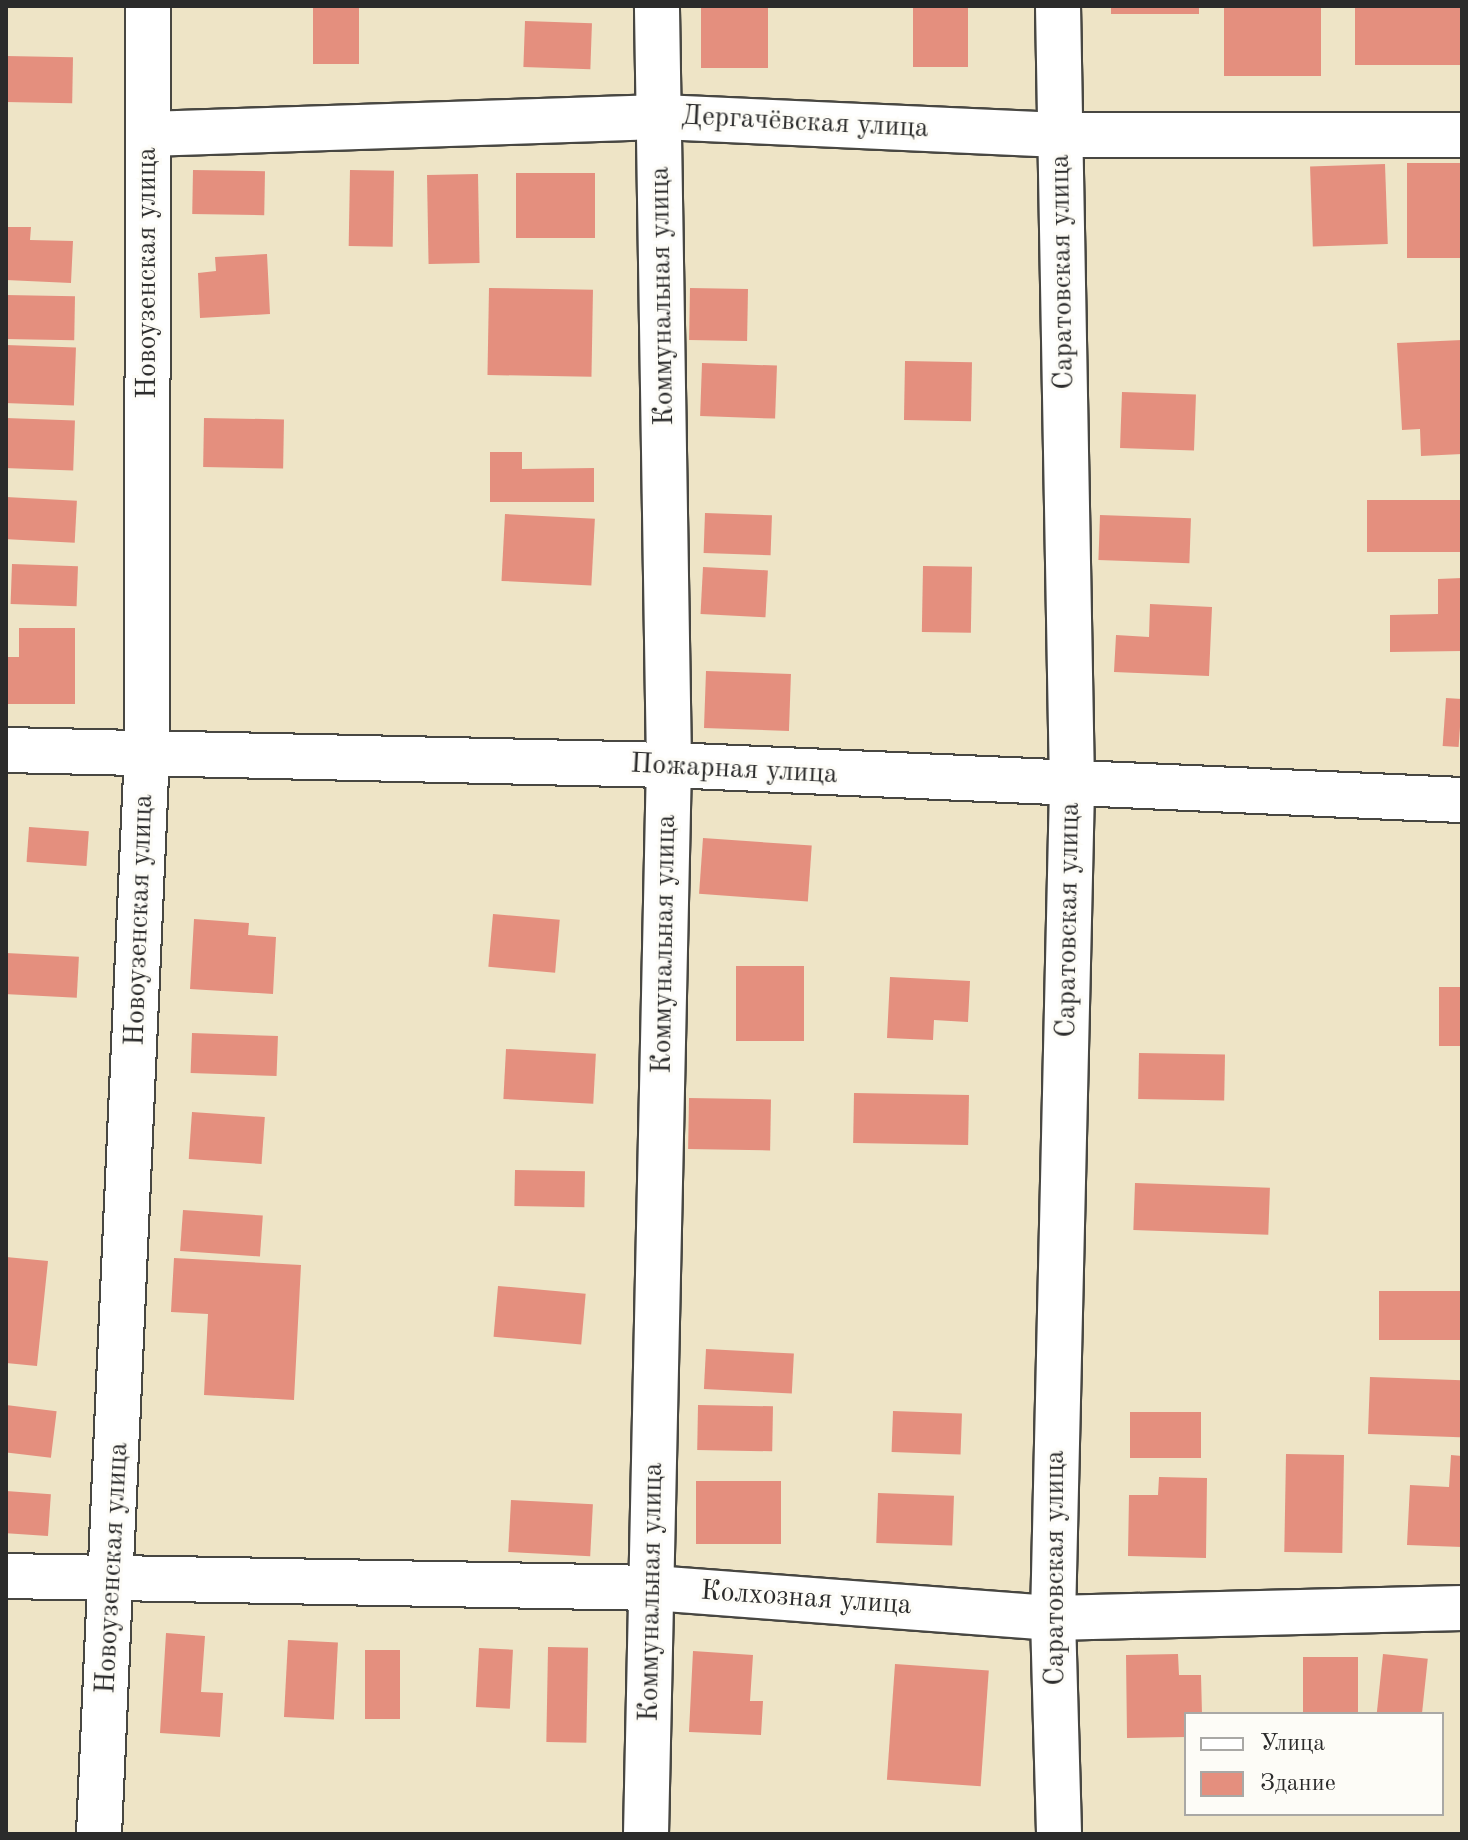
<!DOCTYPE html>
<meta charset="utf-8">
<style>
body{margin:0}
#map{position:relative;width:1468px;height:1840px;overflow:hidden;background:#eee4c6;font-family:"Old Standard TT",serif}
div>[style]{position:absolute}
.building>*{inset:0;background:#e48f7e;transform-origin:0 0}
.roads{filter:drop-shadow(2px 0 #484742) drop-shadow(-2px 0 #484742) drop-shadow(0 2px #484742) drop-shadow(0 -2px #484742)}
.street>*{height:44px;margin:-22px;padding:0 22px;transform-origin:22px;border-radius:22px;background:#fff}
.secondary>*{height:44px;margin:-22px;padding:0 22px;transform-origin:22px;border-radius:22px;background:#fff}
span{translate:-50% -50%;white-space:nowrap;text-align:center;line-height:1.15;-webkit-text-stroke:6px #fdfcf7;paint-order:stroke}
.street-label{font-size:28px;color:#2b2b2b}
.frame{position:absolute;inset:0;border:8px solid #2b2b2b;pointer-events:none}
.legend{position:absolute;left:1184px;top:1712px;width:260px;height:104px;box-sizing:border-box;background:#fdfcf7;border:2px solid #a9a8a5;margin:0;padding:10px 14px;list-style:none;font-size:24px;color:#2b2b2b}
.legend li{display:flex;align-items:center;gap:16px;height:40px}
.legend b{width:40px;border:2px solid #a9a8a5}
</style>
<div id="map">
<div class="building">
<div style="left:313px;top:6px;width:46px;height:58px"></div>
<div style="left:701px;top:6px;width:67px;height:62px"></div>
<div style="left:913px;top:6px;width:55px;height:61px"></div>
<div style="left:1111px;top:6px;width:88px;height:8px"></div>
<div style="left:1224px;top:6px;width:97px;height:70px"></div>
<div style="left:1355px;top:6px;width:107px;height:59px"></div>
<div style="left:525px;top:21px;width:67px;height:46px;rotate:2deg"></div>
<div style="left:6px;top:56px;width:67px;height:46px;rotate:1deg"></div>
<div style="left:1462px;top:163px;width:95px;height:55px;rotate:90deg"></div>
<div style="left:1385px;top:164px;width:80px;height:75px;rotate:88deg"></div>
<div style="left:193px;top:170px;width:72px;height:44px;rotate:1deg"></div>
<div style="left:350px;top:170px;width:44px;height:76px;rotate:1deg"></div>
<div style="left:595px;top:173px;width:65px;height:79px;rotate:90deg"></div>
<div style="left:478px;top:174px;width:89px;height:51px;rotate:89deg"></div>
<div style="clip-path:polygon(6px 227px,31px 227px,30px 240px,73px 241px,71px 283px,6px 280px)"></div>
<div style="clip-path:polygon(267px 254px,270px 314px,200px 318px,198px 273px,216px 271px,215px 257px)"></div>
<div style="left:489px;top:288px;width:104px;height:87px;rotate:1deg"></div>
<div style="left:690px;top:288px;width:58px;height:52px;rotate:1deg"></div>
<div style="left:6px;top:295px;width:69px;height:44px;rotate:1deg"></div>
<div style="clip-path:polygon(1462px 340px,1462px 454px,1421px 456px,1420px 429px,1402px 430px,1397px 343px)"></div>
<div style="left:6px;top:345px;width:70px;height:58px;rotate:2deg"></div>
<div style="left:905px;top:361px;width:67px;height:59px;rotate:1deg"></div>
<div style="left:702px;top:363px;width:75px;height:53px;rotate:2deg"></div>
<div style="left:1122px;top:392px;width:74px;height:56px;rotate:2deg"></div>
<div style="left:6px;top:418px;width:69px;height:50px;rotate:2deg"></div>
<div style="left:204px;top:418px;width:80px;height:49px;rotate:1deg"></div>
<div style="clip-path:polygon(490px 452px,522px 452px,522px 469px,594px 468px,594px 502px,490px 502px)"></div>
<div style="left:6px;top:497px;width:71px;height:42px;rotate:3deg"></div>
<div style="left:1462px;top:500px;width:52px;height:95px;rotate:90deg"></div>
<div style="left:705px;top:513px;width:67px;height:40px;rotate:2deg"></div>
<div style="left:505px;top:514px;width:90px;height:67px;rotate:3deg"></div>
<div style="left:1100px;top:515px;width:91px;height:45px;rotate:2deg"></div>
<div style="left:12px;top:564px;width:66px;height:40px;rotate:2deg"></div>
<div style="left:923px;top:566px;width:49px;height:66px;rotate:1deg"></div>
<div style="left:703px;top:567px;width:65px;height:47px;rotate:3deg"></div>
<div style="clip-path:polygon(1462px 578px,1462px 651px,1390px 652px,1390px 615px,1438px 614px,1438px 579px)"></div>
<div style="clip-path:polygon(1150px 604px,1212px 607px,1209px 676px,1114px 672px,1116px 635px,1149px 637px)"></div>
<div style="clip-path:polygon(19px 628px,75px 628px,75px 704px,6px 704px,6px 657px,19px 657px)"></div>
<div style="left:706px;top:671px;width:85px;height:57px;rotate:2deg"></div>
<div style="left:1446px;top:698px;width:16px;height:48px;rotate:4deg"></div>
<div style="left:29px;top:827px;width:60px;height:35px;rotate:4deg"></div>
<div style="left:703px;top:838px;width:109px;height:56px;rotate:4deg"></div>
<div style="left:493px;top:914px;width:67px;height:53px;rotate:5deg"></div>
<div style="clip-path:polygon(194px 919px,249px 923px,248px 935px,276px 937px,273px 994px,190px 989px)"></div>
<div style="left:6px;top:953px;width:73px;height:41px;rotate:3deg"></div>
<div style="left:804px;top:966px;width:75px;height:68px;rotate:90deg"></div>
<div style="clip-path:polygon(890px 977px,970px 981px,968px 1022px,934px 1020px,933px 1040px,887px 1038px)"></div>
<div style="left:1439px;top:987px;width:23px;height:59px"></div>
<div style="left:192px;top:1033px;width:86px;height:40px;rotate:2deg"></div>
<div style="left:506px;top:1049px;width:90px;height:50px;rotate:3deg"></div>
<div style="left:1139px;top:1053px;width:86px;height:46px;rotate:1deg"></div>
<div style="left:854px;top:1093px;width:115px;height:50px;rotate:1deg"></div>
<div style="left:689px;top:1098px;width:82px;height:51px;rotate:1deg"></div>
<div style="left:192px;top:1112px;width:73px;height:47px;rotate:4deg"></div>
<div style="left:515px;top:1170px;width:70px;height:36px;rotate:1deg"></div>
<div style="left:1135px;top:1183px;width:135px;height:47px;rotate:2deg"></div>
<div style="left:183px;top:1210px;width:80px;height:41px;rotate:4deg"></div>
<div style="clip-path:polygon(6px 1257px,48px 1261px,37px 1366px,6px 1363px)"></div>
<div style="clip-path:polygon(174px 1258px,301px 1265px,294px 1400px,204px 1395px,208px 1314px,171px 1312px)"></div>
<div style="left:498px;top:1286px;width:88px;height:51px;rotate:5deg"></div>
<div style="left:1462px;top:1291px;width:49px;height:83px;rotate:90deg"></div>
<div style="left:706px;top:1349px;width:88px;height:40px;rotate:3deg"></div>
<div style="left:1370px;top:1377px;width:92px;height:57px;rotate:2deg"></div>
<div style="left:6px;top:1405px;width:51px;height:47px;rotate:7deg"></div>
<div style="left:698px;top:1405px;width:75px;height:45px;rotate:1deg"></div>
<div style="left:893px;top:1411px;width:69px;height:41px;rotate:2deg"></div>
<div style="left:1130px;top:1412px;width:71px;height:46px"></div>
<div style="left:1286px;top:1454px;width:58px;height:98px;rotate:1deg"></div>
<div style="clip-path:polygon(1451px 1455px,1462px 1456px,1462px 1547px,1407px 1545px,1410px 1485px,1449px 1487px)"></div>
<div style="clip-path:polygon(1159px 1477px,1207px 1478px,1206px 1558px,1128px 1556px,1129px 1495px,1158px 1495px)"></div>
<div style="left:696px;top:1481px;width:85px;height:63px"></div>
<div style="left:6px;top:1491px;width:45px;height:42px;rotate:4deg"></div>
<div style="left:878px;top:1493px;width:76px;height:50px;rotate:2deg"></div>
<div style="left:511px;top:1500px;width:82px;height:52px;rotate:3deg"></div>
<div style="clip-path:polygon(166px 1633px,205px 1636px,201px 1692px,223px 1693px,220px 1737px,160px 1733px)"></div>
<div style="left:288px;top:1640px;width:50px;height:77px;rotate:3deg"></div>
<div style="left:548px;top:1647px;width:40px;height:95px;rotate:1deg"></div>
<div style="left:479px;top:1648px;width:34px;height:59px;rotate:3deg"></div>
<div style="left:365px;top:1650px;width:35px;height:69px"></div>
<div style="clip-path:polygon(693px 1651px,753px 1655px,750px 1701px,763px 1701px,761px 1735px,689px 1732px)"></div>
<div style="clip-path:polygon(1178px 1654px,1179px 1675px,1201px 1675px,1202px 1714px,1186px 1714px,1186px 1737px,1127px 1738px,1126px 1655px)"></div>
<div style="left:1383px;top:1654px;width:45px;height:60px;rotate:6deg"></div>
<div style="left:1303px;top:1657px;width:55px;height:57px"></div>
<div style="left:895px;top:1664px;width:94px;height:116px;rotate:4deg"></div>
</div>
<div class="roads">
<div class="street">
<div style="left:1058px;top:6px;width:782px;rotate:88.97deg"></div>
<div style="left:1072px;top:788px;width:830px;rotate:91.31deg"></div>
<div style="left:1053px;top:1618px;width:216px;rotate:88.4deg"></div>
<div style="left:148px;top:134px;width:513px;rotate:-1.9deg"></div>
<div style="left:661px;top:117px;width:399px;rotate:2.6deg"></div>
<div style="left:1060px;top:135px;width:402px"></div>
<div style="left:6px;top:1576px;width:647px;rotate:1.06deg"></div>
<div style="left:653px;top:1588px;width:401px;rotate:4.3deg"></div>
<div style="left:1053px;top:1618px;width:409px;rotate:-1.4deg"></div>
<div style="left:99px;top:1834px;width:1082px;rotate:-87.46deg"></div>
<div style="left:147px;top:753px;width:747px;rotate:-89.92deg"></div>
<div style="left:646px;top:1834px;width:1069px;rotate:-88.77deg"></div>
<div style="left:669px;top:765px;width:759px;rotate:-90.91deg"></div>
</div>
<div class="secondary">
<div style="left:6px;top:750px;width:663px;rotate:1.3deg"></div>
<div style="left:669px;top:765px;width:794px;rotate:2.53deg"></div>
</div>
</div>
<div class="street-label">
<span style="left:805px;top:123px;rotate:3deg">Дергачёвская улица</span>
<span style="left:1063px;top:272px;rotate:-91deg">Саратовская улица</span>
<span style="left:148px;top:273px;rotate:-90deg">Новоузенская улица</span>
<span style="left:663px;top:296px;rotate:-91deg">Коммунальная улица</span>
<span style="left:734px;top:770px;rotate:3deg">Пожарная улица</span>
<span style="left:140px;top:920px;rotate:-88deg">Новоузенская улица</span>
<span style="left:1069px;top:920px;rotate:-89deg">Саратовская улица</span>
<span style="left:665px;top:944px;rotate:-89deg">Коммунальная улица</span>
<span style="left:113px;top:1568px;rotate:-87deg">Новоузенская улица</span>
<span style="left:1056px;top:1568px;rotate:-90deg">Саратовская улица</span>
<span style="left:652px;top:1592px;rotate:-89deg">Коммунальная улица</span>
<span style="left:806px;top:1599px;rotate:4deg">Колхозная улица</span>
</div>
<div class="frame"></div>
<ul class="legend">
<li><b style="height:10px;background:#fff"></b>Улица</li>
<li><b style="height:22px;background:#e48f7e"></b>Здание</li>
</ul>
</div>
